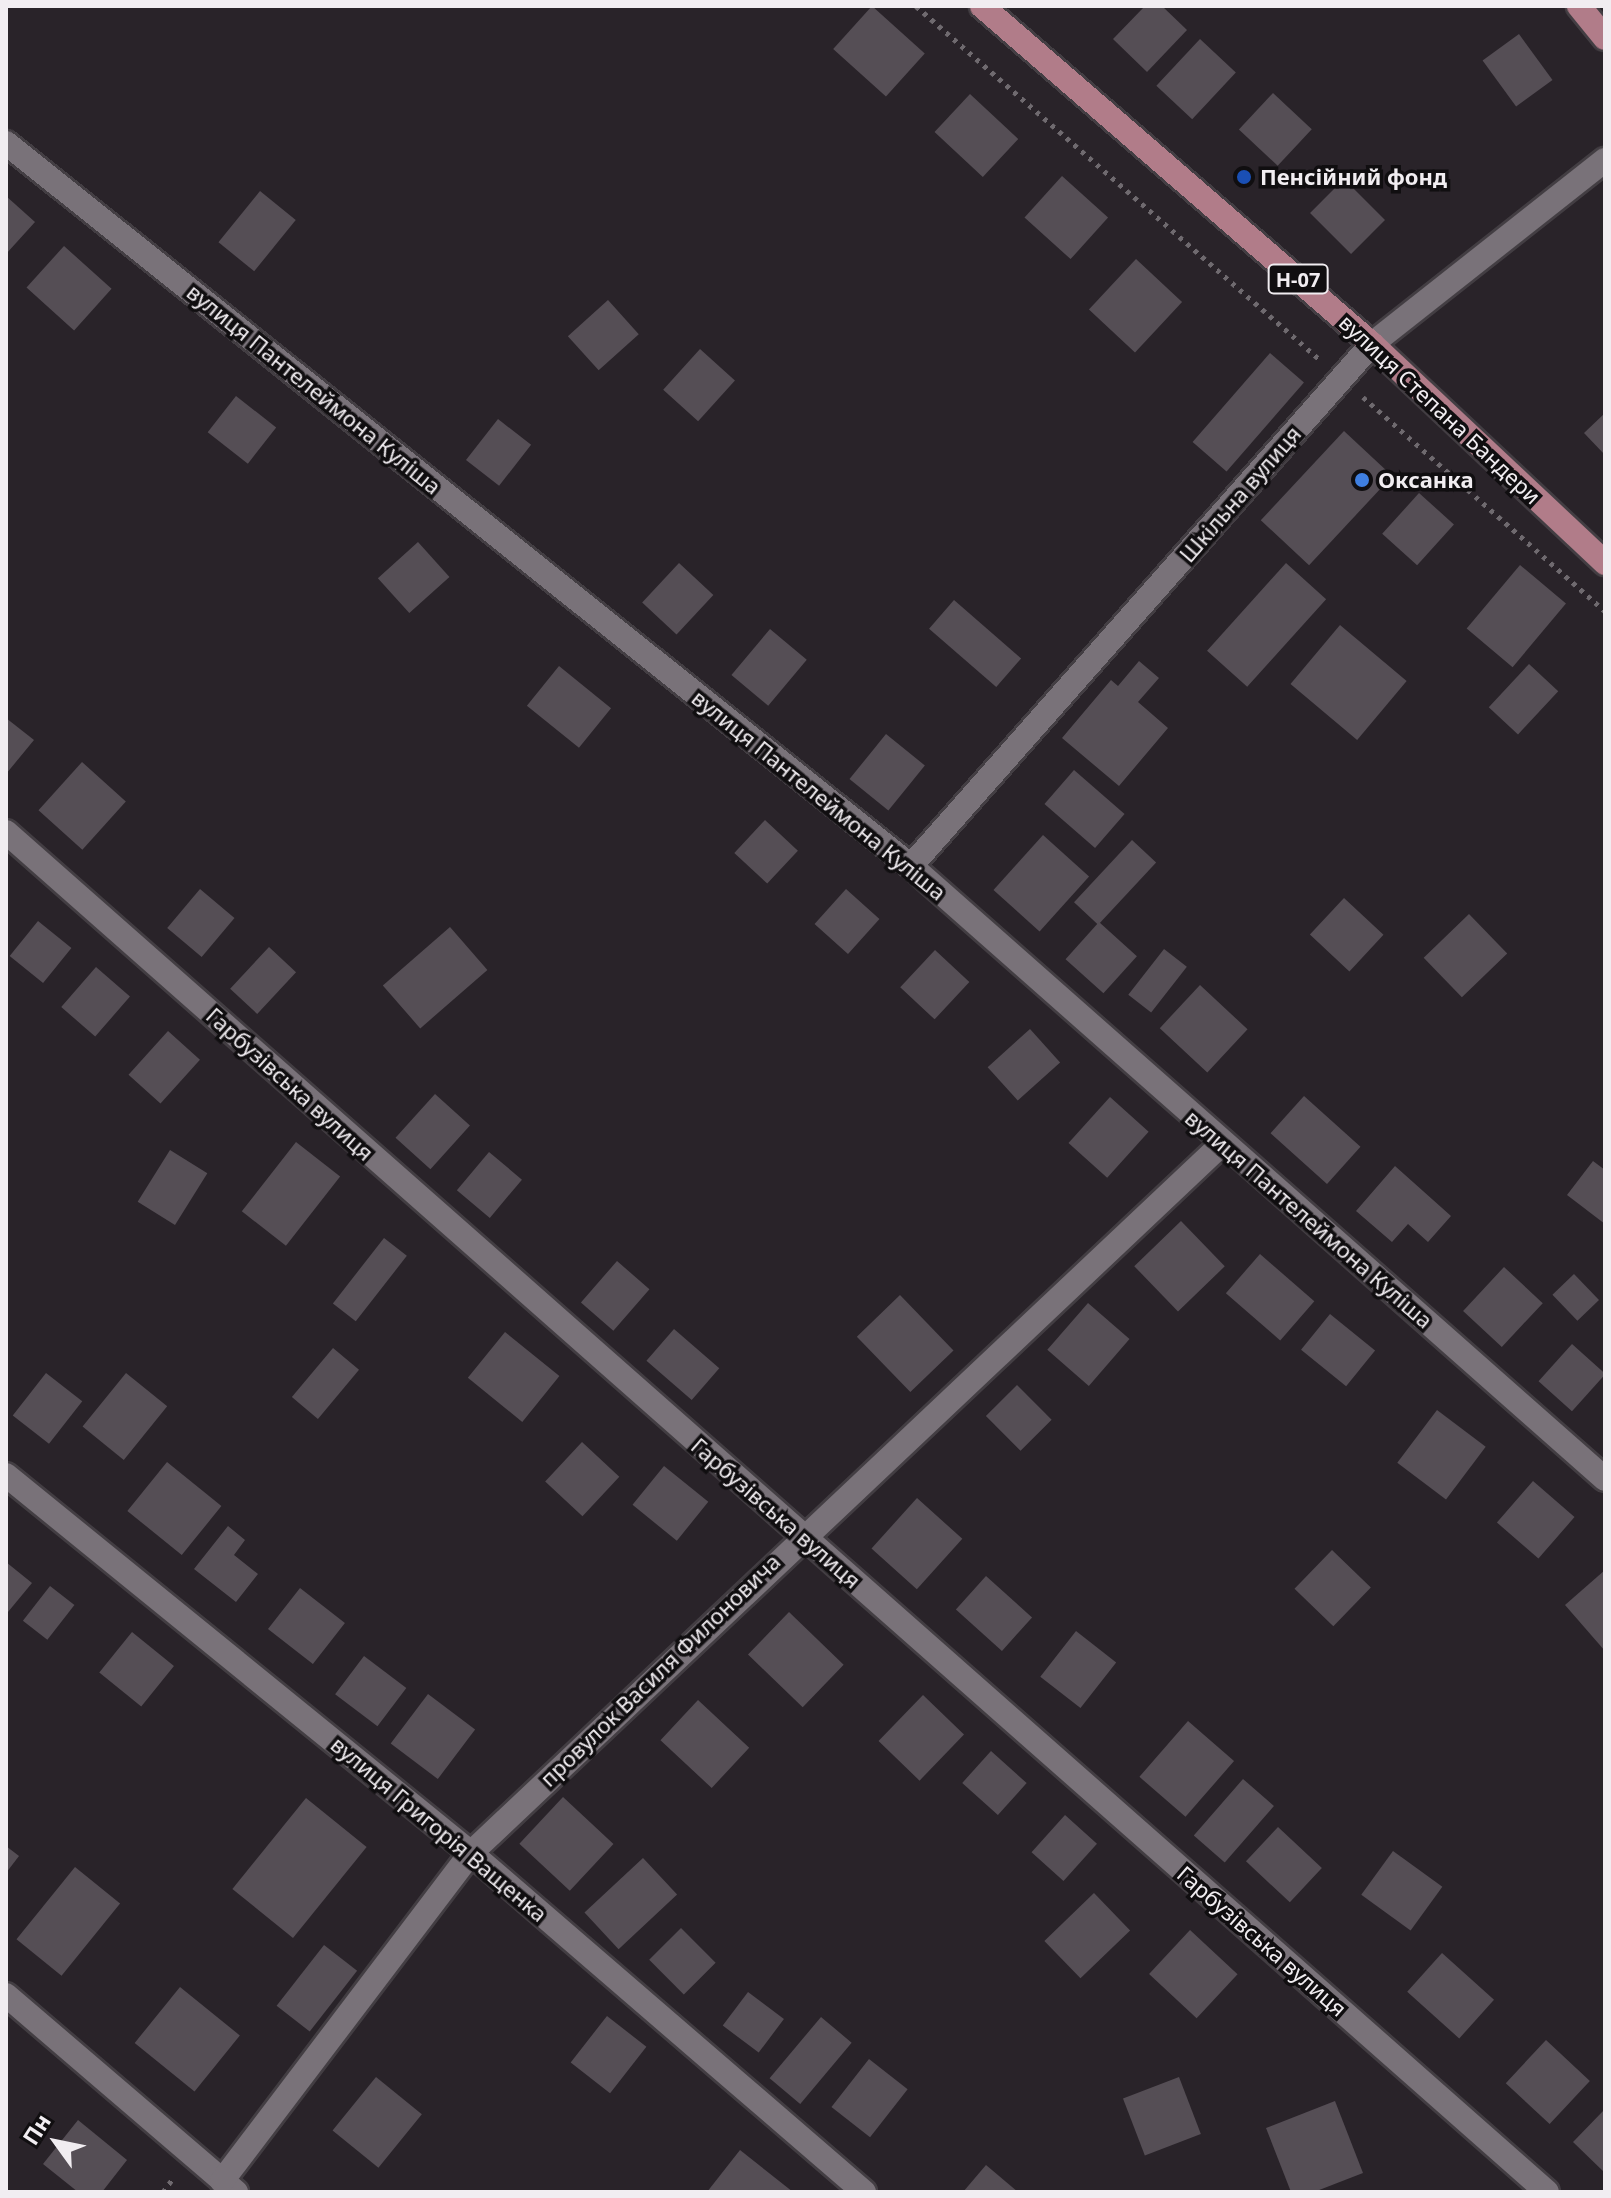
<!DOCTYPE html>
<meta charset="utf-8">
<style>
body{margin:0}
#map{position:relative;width:1611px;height:2198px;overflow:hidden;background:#292329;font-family:"Noto Sans",sans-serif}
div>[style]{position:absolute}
.building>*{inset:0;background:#554e55;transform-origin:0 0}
.path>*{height:5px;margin-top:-2.5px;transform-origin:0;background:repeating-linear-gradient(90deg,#6f6a6f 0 4px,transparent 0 10px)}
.roads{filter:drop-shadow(2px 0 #433e43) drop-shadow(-2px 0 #433e43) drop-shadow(0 2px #433e43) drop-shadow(0 -2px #433e43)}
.minor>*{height:24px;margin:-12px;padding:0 12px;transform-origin:12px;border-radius:12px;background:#797279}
.major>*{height:24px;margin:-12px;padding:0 12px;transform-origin:12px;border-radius:12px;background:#b17c89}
.dots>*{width:22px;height:22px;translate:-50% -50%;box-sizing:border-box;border:4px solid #100e10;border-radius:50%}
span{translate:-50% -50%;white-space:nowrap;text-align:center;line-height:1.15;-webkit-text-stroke:7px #100e10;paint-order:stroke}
.shield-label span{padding:2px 6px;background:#100e10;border:2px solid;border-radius:6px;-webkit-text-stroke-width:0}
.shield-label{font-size:20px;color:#f1edf1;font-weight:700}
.poi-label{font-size:22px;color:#f1edf1;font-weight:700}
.left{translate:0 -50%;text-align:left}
.street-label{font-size:22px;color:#f1edf1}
.frame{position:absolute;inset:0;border:8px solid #f1edf1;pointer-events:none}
.north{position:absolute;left:16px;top:2102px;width:80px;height:80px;-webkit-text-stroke:6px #100e10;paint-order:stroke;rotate:303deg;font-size:22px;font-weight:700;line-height:32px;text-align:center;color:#f1edf1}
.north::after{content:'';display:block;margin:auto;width:28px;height:36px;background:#f1edf1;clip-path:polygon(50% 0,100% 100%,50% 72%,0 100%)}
</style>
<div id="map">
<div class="building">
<div style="left:872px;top:6px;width:71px;height:58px;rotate:42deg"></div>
<div style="clip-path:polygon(1145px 6px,1162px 6px,1187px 30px,1147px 72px,1113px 39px)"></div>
<div style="left:1519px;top:34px;width:57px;height:45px;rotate:54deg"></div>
<div style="left:1200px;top:39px;width:49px;height:64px;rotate:43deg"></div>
<div style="left:1273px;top:93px;width:53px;height:50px;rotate:43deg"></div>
<div style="left:970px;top:94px;width:66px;height:52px;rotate:43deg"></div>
<div style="left:1062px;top:176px;width:62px;height:56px;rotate:42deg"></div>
<div style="left:1344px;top:179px;width:58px;height:48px;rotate:45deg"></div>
<div style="left:260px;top:191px;width:46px;height:66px;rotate:39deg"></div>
<div style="clip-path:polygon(6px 196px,35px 222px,6px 254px)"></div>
<div style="left:64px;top:246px;width:64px;height:56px;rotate:42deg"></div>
<div style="left:1136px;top:259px;width:63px;height:69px;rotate:43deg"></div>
<div style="left:608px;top:300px;width:46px;height:54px;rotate:48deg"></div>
<div style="left:700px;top:349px;width:47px;height:55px;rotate:42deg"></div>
<div style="left:1270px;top:353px;width:45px;height:118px;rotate:41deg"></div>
<div style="left:236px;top:396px;width:51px;height:46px;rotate:38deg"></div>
<div style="clip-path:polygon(1605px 413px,1605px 455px,1584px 433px)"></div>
<div style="left:498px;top:419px;width:42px;height:52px;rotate:38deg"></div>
<div style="left:1344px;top:431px;width:66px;height:122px;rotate:43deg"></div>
<div style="left:1419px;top:493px;width:47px;height:55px;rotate:42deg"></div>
<div style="left:418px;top:542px;width:47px;height:54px;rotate:48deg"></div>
<div style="left:679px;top:563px;width:47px;height:54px;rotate:43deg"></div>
<div style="left:1286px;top:563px;width:54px;height:118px;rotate:42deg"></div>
<div style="left:1520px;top:565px;width:60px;height:83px;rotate:40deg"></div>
<div style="left:954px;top:600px;width:89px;height:38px;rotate:41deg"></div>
<div style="left:1340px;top:625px;width:87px;height:77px;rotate:40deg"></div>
<div style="left:770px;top:629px;width:48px;height:60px;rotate:40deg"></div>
<div style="clip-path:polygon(1139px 661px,1159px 678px,1138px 702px,1168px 728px,1119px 786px,1062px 738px,1111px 680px,1118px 686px)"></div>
<div style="left:1529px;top:664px;width:40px;height:59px;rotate:43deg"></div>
<div style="left:559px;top:666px;width:67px;height:51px;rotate:39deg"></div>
<div style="clip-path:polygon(6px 718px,34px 740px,6px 774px)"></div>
<div style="left:886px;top:734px;width:50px;height:58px;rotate:39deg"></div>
<div style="left:82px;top:762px;width:59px;height:65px;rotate:42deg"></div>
<div style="left:1074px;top:770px;width:67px;height:45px;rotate:41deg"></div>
<div style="left:765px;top:820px;width:45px;height:45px;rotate:43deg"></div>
<div style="left:1043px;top:835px;width:62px;height:74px;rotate:42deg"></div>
<div style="left:1132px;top:840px;width:33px;height:85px;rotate:43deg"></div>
<div style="left:200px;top:889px;width:45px;height:51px;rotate:40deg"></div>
<div style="left:846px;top:889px;width:45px;height:47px;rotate:42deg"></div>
<div style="left:1344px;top:898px;width:54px;height:50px;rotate:43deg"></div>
<div style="left:1469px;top:914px;width:55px;height:63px;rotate:46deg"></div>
<div style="left:38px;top:921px;width:43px;height:45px;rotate:39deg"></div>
<div style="left:1099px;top:922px;width:51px;height:50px;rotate:42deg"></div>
<div style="left:450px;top:927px;width:57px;height:89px;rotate:49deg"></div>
<div style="left:269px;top:947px;width:37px;height:57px;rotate:43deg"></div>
<div style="left:1164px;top:949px;width:29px;height:58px;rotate:38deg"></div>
<div style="left:935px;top:950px;width:47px;height:51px;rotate:43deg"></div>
<div style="left:96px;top:967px;width:45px;height:53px;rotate:41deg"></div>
<div style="left:1200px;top:985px;width:65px;height:59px;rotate:43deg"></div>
<div style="left:1030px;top:1029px;width:45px;height:57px;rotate:48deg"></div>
<div style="left:168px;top:1031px;width:43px;height:59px;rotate:42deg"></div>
<div style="left:435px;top:1094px;width:47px;height:59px;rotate:42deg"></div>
<div style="left:1304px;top:1096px;width:76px;height:50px;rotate:42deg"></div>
<div style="left:1110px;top:1097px;width:52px;height:62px;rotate:42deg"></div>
<div style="left:296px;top:1142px;width:56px;height:88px;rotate:38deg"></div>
<div style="left:170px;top:1150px;width:44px;height:61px;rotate:32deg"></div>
<div style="left:489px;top:1152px;width:43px;height:50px;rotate:40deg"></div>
<div style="clip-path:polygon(1593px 1161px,1605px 1170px,1605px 1224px,1567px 1195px)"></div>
<div style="clip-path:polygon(1395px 1166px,1451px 1216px,1428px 1242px,1408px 1224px,1392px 1242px,1356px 1211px)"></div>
<div style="left:1181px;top:1221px;width:63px;height:65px;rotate:46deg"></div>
<div style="left:384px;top:1238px;width:29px;height:83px;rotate:38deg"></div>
<div style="left:1260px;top:1254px;width:72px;height:52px;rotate:41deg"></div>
<div style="left:617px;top:1261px;width:43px;height:55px;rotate:41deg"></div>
<div style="left:1504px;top:1267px;width:53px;height:60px;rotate:43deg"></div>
<div style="left:1574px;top:1274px;width:36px;height:30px;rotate:46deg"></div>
<div style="left:900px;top:1295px;width:77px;height:60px;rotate:46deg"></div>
<div style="left:1088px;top:1303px;width:55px;height:62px;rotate:41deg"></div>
<div style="left:1330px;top:1314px;width:58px;height:46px;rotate:39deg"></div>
<div style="left:674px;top:1329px;width:60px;height:42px;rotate:41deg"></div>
<div style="left:505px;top:1332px;width:70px;height:59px;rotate:39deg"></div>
<div style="left:1572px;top:1344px;width:45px;height:50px;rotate:42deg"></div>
<div style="left:333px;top:1348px;width:34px;height:64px;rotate:40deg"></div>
<div style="left:46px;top:1373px;width:46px;height:54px;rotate:38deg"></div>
<div style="left:126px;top:1373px;width:53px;height:69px;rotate:39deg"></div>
<div style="left:1017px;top:1385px;width:49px;height:44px;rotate:45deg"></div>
<div style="left:1437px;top:1410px;width:61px;height:66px;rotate:37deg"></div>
<div style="left:582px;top:1442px;width:51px;height:54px;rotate:43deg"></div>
<div style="left:167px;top:1462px;width:70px;height:63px;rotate:39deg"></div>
<div style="left:664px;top:1466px;width:57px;height:50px;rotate:39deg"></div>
<div style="left:1533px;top:1481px;width:55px;height:55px;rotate:41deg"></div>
<div style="left:917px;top:1498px;width:61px;height:68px;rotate:42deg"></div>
<div style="clip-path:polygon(228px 1526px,245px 1540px,234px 1555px,258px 1574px,236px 1602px,194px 1569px)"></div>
<div style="left:1332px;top:1550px;width:54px;height:54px;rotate:44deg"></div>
<div style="clip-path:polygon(6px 1562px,32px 1583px,8px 1612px,6px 1610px)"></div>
<div style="clip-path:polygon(1605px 1570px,1605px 1651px,1565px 1605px)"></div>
<div style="left:986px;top:1576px;width:62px;height:45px;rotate:42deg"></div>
<div style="left:50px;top:1586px;width:31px;height:44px;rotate:38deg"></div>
<div style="left:300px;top:1588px;width:57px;height:52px;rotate:38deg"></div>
<div style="left:789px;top:1612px;width:76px;height:59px;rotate:44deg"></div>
<div style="left:1076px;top:1631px;width:51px;height:58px;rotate:38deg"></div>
<div style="left:132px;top:1632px;width:54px;height:52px;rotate:39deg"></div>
<div style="left:364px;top:1656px;width:53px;height:48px;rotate:37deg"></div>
<div style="left:428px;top:1694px;width:59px;height:62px;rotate:37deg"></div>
<div style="left:923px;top:1695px;width:57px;height:64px;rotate:44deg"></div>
<div style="left:698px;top:1700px;width:70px;height:55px;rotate:43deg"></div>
<div style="left:1188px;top:1721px;width:61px;height:74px;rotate:41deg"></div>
<div style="left:991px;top:1751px;width:48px;height:43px;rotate:42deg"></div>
<div style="left:1243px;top:1779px;width:41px;height:75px;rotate:41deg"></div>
<div style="left:563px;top:1797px;width:69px;height:64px;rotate:43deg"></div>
<div style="left:306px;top:1798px;width:78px;height:117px;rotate:39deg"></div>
<div style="left:1065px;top:1815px;width:43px;height:50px;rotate:42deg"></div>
<div style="left:1278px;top:1827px;width:60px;height:47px;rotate:43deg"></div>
<div style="clip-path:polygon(6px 1846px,19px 1856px,6px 1873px)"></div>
<div style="left:1393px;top:1851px;width:61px;height:54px;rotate:36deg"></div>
<div style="left:643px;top:1858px;width:50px;height:80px;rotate:47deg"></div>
<div style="left:75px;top:1867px;width:58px;height:93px;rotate:39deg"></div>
<div style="left:1094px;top:1893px;width:52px;height:69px;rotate:46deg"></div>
<div style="left:681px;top:1928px;width:49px;height:45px;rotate:45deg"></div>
<div style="left:1190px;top:1930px;width:65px;height:60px;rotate:43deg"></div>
<div style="left:324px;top:1945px;width:42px;height:77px;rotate:38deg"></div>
<div style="left:1442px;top:1953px;width:70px;height:52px;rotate:42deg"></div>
<div style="left:180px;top:1987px;width:77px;height:72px;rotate:39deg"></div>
<div style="left:748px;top:1992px;width:45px;height:42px;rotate:37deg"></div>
<div style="left:607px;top:2016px;width:50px;height:59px;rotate:38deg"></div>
<div style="left:821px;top:2017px;width:40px;height:80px;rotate:40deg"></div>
<div style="left:1546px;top:2040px;width:60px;height:59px;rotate:43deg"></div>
<div style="left:869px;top:2059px;width:49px;height:61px;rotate:38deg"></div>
<div style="left:376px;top:2077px;width:59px;height:69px;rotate:39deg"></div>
<div style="left:1179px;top:2077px;width:61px;height:60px;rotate:69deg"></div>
<div style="clip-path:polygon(1335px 2101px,1363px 2173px,1314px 2192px,1291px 2192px,1266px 2128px)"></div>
<div style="clip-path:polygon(1605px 2109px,1605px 2173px,1573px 2142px)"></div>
<div style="clip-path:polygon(78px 2120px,127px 2160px,102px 2192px,78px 2192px,43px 2164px)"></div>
<div style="clip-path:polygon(740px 2150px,793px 2192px,707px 2192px)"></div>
<div style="clip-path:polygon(986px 2165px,1018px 2192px,963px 2192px)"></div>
</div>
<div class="path">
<div style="left:916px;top:6px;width:536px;rotate:41.22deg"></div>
<div style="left:1363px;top:397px;width:323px;rotate:41.5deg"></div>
<div style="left:163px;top:2192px;width:19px;rotate:-54deg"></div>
</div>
<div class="roads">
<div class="minor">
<div style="left:6px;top:143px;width:1158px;rotate:38.62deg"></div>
<div style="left:911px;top:866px;width:926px;rotate:41.45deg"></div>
<div style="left:6px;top:832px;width:2055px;rotate:41.43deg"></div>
<div style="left:911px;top:866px;width:696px;rotate:-48.55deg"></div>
<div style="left:1372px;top:344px;width:297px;rotate:-38.3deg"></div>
<div style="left:6px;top:1475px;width:599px;rotate:39.11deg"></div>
<div style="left:471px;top:1853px;width:519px;rotate:40.78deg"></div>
<div style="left:6px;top:1995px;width:303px;rotate:40.6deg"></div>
<div style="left:222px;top:2181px;width:412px;rotate:-52.8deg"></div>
<div style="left:471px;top:1853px;width:1033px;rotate:-43.35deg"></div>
</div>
<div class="major">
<div style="left:982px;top:6px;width:516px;rotate:40.91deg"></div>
<div style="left:1372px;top:344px;width:320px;rotate:43.2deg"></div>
<div style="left:1579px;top:6px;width:41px;rotate:50.9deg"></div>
</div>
</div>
<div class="dots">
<div style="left:1244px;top:177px;background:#1a4fb4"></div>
<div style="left:1362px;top:480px;background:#3f7fe0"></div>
</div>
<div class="shield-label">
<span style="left:1298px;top:279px">Н-07</span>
</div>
<div class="poi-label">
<span class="left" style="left:1260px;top:177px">Пенсійний фонд</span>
<span class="left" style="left:1378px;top:480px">Оксанка</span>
</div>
<div class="street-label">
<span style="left:314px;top:389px;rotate:39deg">вулиця Пантелеймона Куліша</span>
<span style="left:1440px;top:409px;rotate:43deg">вулиця Степана Бандери</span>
<span style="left:1240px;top:494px;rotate:-49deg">Шкільна вулиця</span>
<span style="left:819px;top:795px;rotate:39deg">вулиця Пантелеймона Куліша</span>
<span style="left:290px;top:1084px;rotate:42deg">Гарбузівська вулиця</span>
<span style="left:1309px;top:1219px;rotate:41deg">вулиця Пантелеймона Куліша</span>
<span style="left:776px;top:1513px;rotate:41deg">Гарбузівська вулиця</span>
<span style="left:660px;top:1670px;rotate:-44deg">провулок Василя Филоновича</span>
<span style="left:439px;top:1829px;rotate:40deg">вулиця Григорія Ващенка</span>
<span style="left:1262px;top:1941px;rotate:41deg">Гарбузівська вулиця</span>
</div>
<div class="frame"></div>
<div class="north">Пн</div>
</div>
